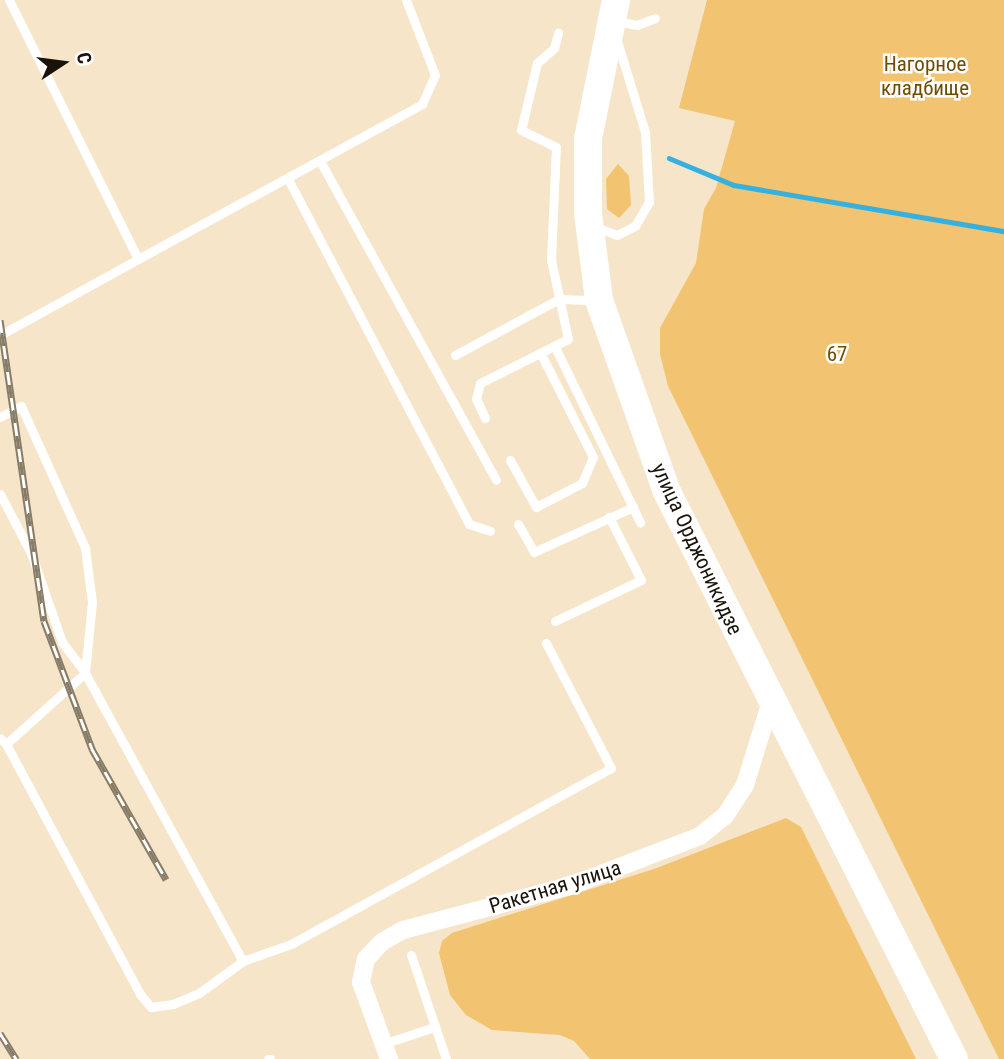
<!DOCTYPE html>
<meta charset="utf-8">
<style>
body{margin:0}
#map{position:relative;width:1004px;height:1059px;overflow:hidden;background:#f6e5c8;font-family:"Roboto Condensed",sans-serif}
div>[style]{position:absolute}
.green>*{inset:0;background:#f2c370}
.stream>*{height:4.5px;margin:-2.25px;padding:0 2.25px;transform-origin:2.25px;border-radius:2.25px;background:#36b0de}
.service>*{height:9px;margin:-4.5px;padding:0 4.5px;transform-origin:4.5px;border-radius:4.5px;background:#fff}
.minor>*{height:18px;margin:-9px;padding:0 9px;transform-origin:9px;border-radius:9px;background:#fff}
.primary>*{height:28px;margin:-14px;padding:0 14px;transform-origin:14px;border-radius:14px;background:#fff}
.rail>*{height:7px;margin-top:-3.5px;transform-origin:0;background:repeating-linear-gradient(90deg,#fff 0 13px,#877c68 0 26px);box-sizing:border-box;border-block:2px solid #877c68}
span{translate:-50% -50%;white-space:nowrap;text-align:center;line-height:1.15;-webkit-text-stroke:5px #fff;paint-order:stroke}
.park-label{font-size:21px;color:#6e4d00}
.street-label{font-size:21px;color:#191309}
.north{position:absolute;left:28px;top:28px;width:70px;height:70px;-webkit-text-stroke:5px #fff;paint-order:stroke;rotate:77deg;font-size:19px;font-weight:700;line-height:28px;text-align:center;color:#191309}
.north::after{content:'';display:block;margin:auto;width:24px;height:32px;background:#191309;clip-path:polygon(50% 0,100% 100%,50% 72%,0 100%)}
</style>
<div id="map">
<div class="green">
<div style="clip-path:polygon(707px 0,1004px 0,1004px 1059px,999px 1059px,668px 386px,660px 354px,660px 328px,696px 263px,704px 209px,716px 188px,735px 121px,679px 108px)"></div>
<div style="clip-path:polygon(618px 164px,629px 176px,631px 205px,619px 218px,607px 209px,606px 179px)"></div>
<div style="clip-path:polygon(786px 818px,801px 827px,916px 1059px,590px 1059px,574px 1041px,560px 1035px,492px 1030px,466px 1015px,450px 995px,439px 953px,442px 941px,452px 933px,654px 869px)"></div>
</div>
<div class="stream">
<div style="left:669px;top:158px;width:70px;rotate:22.6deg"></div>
<div style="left:734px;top:185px;width:274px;rotate:9.7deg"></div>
</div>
<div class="service">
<div style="left:9px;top:0;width:289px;rotate:63.5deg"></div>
<div style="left:138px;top:259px;width:324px;rotate:-28.6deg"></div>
<div style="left:422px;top:104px;width:32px;rotate:-66deg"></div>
<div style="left:435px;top:75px;width:80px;rotate:-111.1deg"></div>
<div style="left:616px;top:21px;width:21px;rotate:11deg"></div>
<div style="left:637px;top:25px;width:19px;rotate:-21deg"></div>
<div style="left:320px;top:161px;width:364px;rotate:61.1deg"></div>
<div style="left:288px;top:179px;width:390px;rotate:62.3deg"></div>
<div style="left:469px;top:524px;width:22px;rotate:18deg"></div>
<div style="left:596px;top:227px;width:22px;rotate:21deg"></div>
<div style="left:617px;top:235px;width:20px;rotate:-27deg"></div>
<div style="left:635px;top:226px;width:28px;rotate:-60deg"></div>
<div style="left:649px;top:202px;width:70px;rotate:-93.3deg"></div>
<div style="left:645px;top:132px;width:95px;rotate:-107.1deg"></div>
<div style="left:0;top:335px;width:158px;rotate:-28.8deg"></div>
<div style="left:555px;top:347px;width:195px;rotate:64.1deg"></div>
<div style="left:455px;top:355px;width:118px;rotate:-28.3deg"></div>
<div style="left:559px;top:299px;width:38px;rotate:2deg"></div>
<div style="left:0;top:417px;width:24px;rotate:-28deg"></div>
<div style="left:21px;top:406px;width:156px;rotate:65.7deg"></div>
<div style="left:85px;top:548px;width:54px;rotate:82.6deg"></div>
<div style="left:92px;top:602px;width:71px;rotate:95.6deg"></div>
<div style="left:85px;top:673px;width:328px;rotate:61.3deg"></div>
<div style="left:485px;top:418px;width:21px;rotate:-115deg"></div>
<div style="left:476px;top:399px;width:16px;rotate:-76deg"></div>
<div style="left:480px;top:383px;width:98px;rotate:-26.6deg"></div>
<div style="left:568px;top:339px;width:81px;rotate:-102.1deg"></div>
<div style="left:551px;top:260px;width:113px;rotate:-87.5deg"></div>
<div style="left:556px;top:147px;width:39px;rotate:-154deg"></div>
<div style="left:521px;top:130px;width:69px;rotate:-76.6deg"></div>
<div style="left:537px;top:63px;width:23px;rotate:-41deg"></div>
<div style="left:554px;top:48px;width:16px;rotate:-75deg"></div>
<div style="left:510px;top:460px;width:54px;rotate:61deg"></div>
<div style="left:536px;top:507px;width:52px;rotate:-27.6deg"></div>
<div style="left:582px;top:483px;width:28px;rotate:-67deg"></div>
<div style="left:593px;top:457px;width:115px;rotate:-116.8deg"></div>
<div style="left:0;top:494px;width:67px;rotate:62.3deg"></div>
<div style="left:31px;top:553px;width:94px;rotate:70.8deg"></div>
<div style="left:62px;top:642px;width:39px;rotate:53deg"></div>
<div style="left:85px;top:673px;width:106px;rotate:138.1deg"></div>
<div style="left:6px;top:744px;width:8px;rotate:-135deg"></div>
<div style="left:518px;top:524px;width:32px;rotate:60deg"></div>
<div style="left:534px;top:552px;width:109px;rotate:-24.4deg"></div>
<div style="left:555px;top:621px;width:95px;rotate:-25.5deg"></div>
<div style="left:641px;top:580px;width:71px;rotate:-116.9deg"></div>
<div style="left:6px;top:744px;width:284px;rotate:61.8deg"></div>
<div style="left:140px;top:994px;width:17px;rotate:50deg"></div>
<div style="left:151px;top:1007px;width:22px;rotate:-8deg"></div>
<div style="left:173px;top:1004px;width:28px;rotate:-23deg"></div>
<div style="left:199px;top:993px;width:54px;rotate:-36deg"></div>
<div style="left:243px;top:961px;width:51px;rotate:-19.5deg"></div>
<div style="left:291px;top:944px;width:365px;rotate:-28.8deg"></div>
<div style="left:611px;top:768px;width:141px;rotate:-117.5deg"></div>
<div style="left:411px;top:955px;width:110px;rotate:71.4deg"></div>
<div style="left:383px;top:1044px;width:54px;rotate:-18.4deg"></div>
<div style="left:268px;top:1059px;width:2px"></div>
</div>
<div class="minor">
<div style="left:389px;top:1059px;width:82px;rotate:-110deg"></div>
<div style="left:361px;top:982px;width:24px;rotate:-78deg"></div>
<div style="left:366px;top:959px;width:23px;rotate:-47deg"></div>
<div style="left:382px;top:942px;width:24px;rotate:-30deg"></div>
<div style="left:403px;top:930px;width:173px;rotate:-14.8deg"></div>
<div style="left:570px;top:886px;width:139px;rotate:-21deg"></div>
<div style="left:700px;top:836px;width:32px;rotate:-39deg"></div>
<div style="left:725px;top:816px;width:37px;rotate:-57deg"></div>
<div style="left:745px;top:785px;width:88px;rotate:-72.8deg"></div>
</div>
<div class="primary">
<div style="left:616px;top:0;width:142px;rotate:101.4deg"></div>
<div style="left:588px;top:139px;width:74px;rotate:90deg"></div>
<div style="left:588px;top:213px;width:88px;rotate:82.8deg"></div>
<div style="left:599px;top:300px;width:204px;rotate:70.5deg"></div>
<div style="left:667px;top:492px;width:635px;rotate:63.15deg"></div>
</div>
<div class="rail">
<div style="left:0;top:320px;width:304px;rotate:81.7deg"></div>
<div style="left:44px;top:621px;width:137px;rotate:69.4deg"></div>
<div style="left:92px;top:749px;width:150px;rotate:60.4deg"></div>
<div style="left:0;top:1033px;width:31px;rotate:58deg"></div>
</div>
<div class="park-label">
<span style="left:925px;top:76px">Нагорное<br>кладбище</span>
<span style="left:837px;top:354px">67</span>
</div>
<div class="street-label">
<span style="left:697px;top:549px;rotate:65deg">улица Орджоникидзе</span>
<span style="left:555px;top:887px;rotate:-17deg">Ракетная улица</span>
</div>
<div class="north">С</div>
</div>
